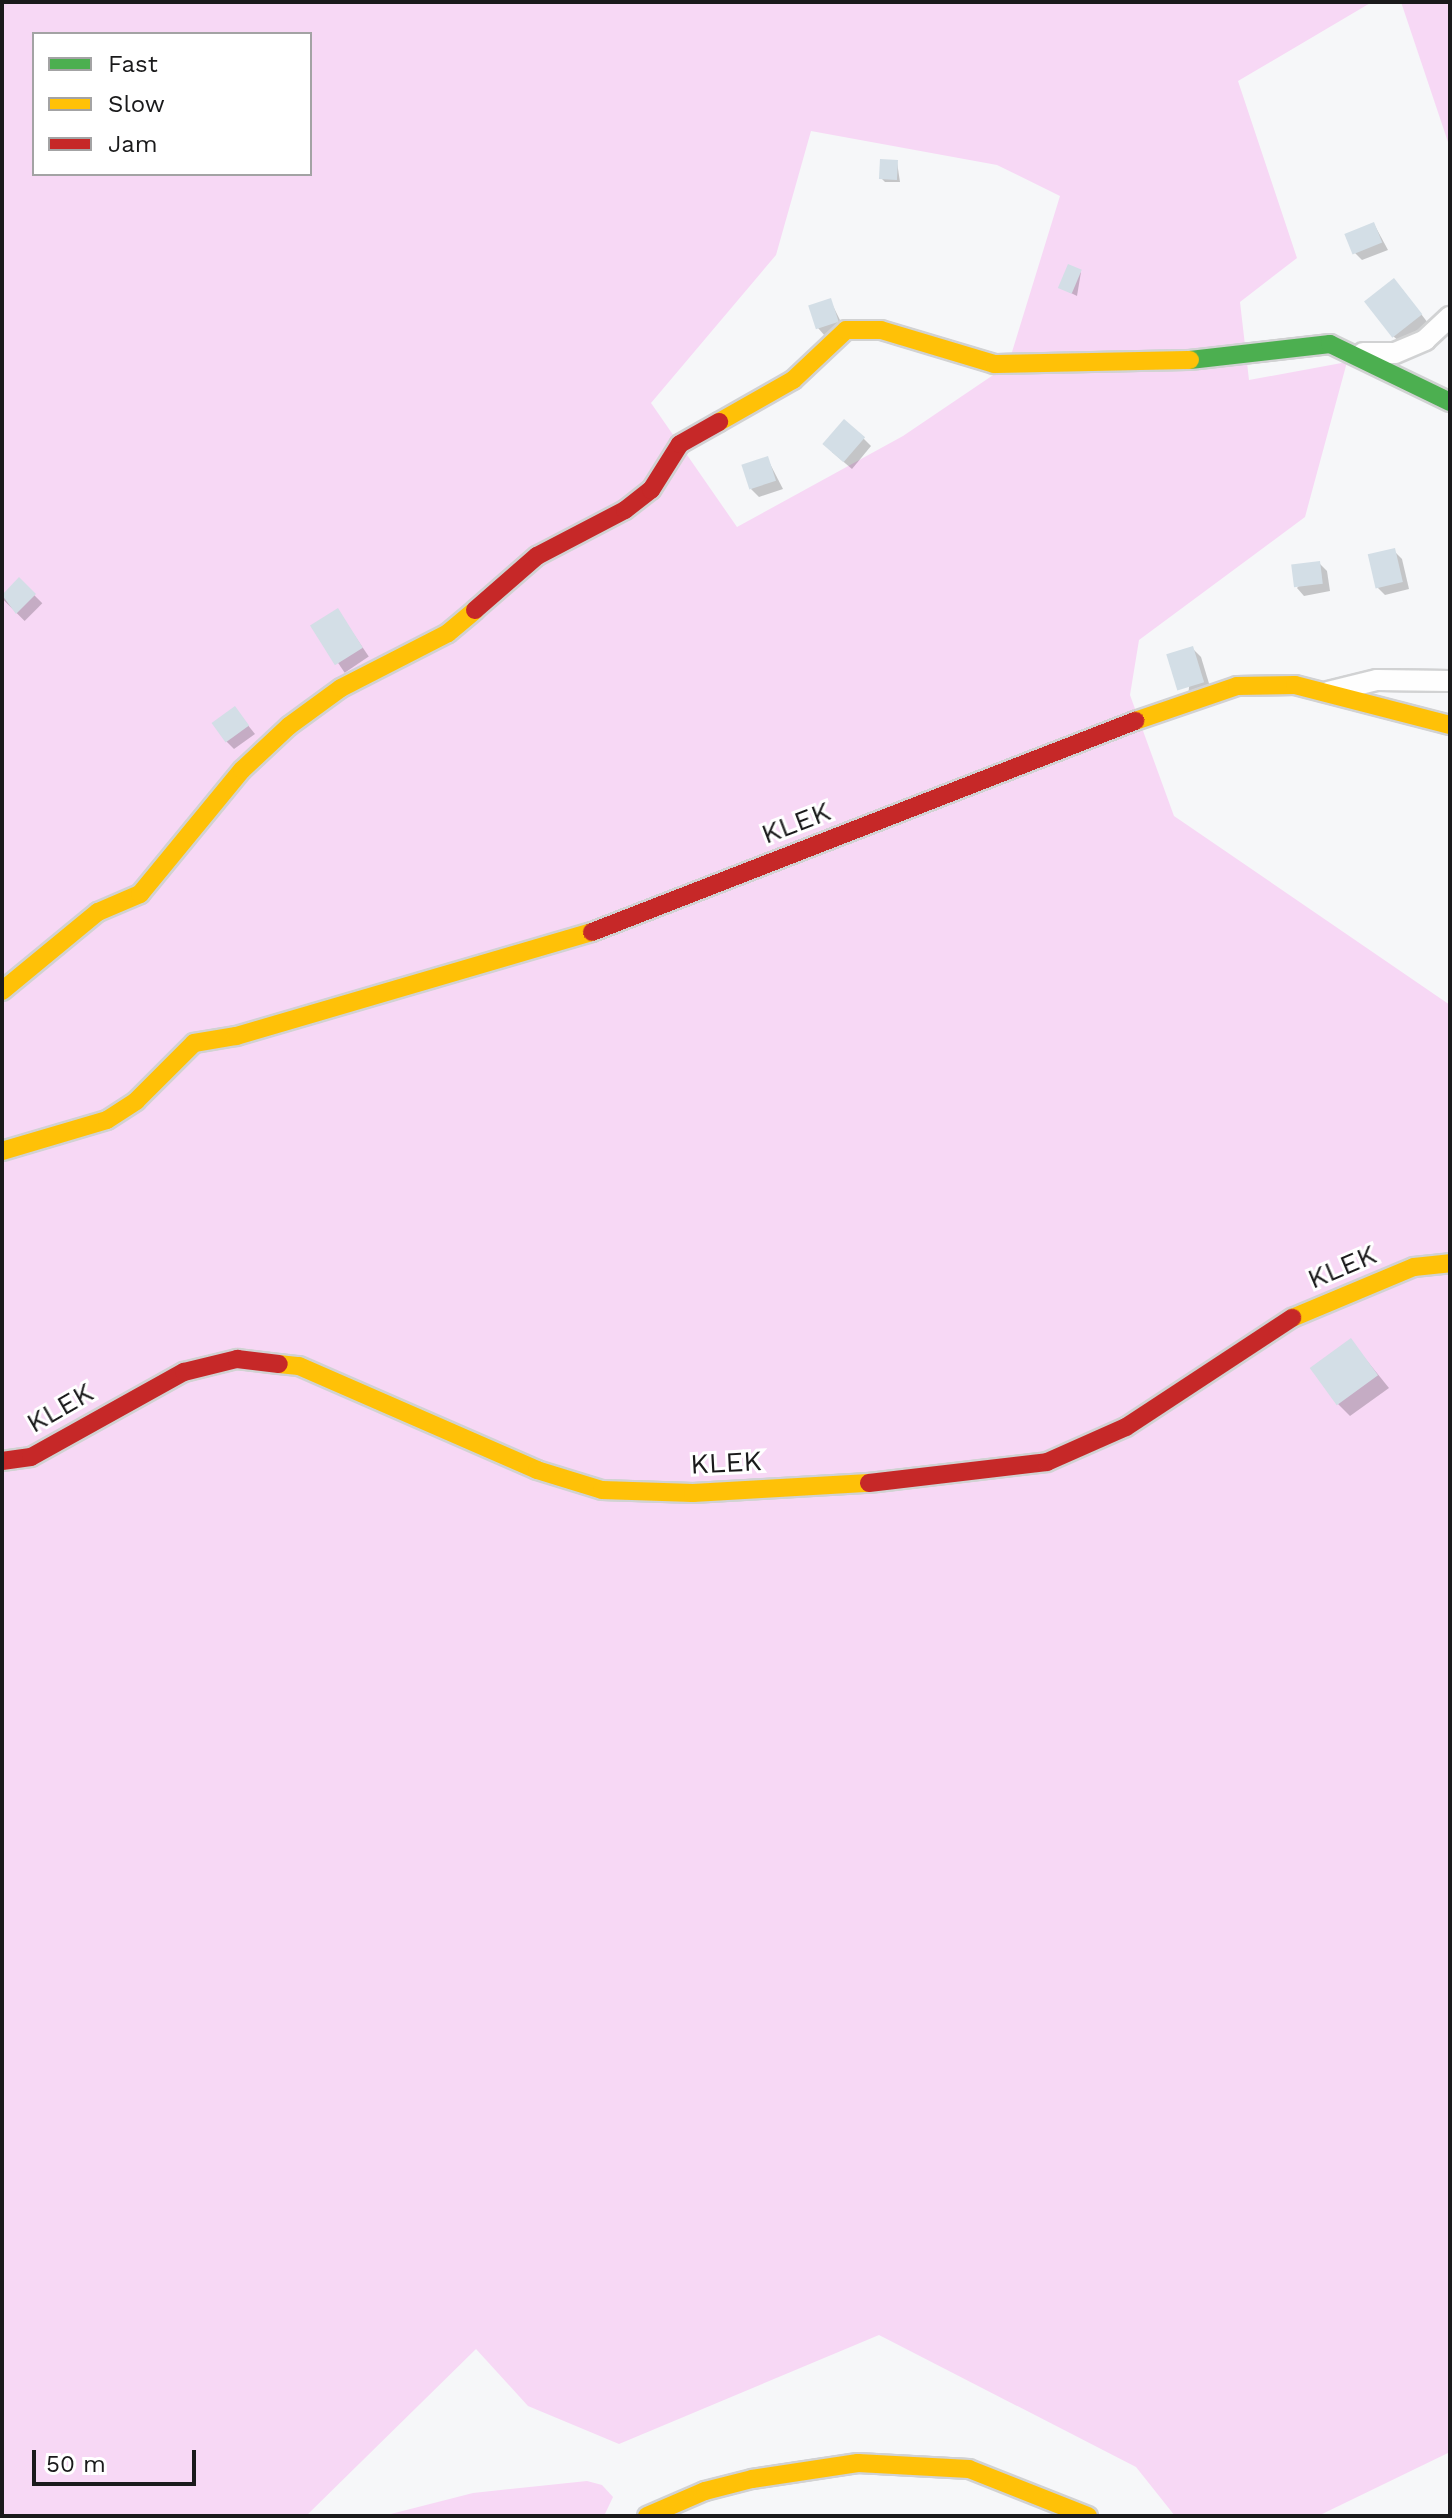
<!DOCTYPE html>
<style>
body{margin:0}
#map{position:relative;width:1452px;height:2518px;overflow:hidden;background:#f6f7f9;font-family:"Work Sans",sans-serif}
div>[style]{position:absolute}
.green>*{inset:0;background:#f7d8f5}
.shadow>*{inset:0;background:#0003;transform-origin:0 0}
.building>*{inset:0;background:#d3dee6;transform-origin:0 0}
.roads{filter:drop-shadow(2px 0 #d1d2d3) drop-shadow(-2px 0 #d1d2d3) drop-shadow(0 2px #d1d2d3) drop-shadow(0 -2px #d1d2d3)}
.street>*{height:20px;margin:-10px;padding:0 10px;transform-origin:10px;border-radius:10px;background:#fefefe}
.fast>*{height:18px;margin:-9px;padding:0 9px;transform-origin:9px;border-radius:9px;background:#4caf50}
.slow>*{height:18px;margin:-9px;padding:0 9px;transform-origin:9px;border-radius:9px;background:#ffc107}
.jam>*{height:18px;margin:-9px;padding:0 9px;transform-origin:9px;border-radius:9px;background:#c62828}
span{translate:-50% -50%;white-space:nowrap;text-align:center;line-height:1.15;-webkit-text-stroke:6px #fff;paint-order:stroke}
.street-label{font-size:28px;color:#1a1a1b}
.frame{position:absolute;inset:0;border:4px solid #1a1a1b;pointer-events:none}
.legend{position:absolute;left:32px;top:32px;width:280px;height:144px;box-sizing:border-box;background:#fff;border:2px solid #a3a3a4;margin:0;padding:10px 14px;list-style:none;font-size:24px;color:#1a1a1b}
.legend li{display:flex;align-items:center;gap:16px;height:40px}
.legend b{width:40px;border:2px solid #a3a3a4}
.scale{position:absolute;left:32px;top:2450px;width:164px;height:36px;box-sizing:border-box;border:4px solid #1a1a1b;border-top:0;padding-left:10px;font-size:24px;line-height:28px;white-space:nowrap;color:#1a1a1b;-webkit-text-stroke:6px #fff;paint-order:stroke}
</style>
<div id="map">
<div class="green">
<div style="clip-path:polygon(evenodd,2px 2px,1372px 2px,1238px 81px,1297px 258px,1240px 302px,1249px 380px,1347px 362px,1305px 517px,1139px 640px,1130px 695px,1174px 816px,1450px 1005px,1450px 2452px,1318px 2516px,1175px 2516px,1136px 2467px,879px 2335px,619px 2444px,528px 2406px,476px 2349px,306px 2516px,2px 2516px,2px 2px,34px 34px,310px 34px,310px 174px,34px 174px,34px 34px,2px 2px,811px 131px,997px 165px,1060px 196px,1008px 365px,903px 436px,737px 527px,651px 403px,776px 255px,811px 131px)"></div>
<div style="clip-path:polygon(1401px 2px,1450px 2px,1450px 148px)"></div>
<div style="clip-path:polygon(587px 2481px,602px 2485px,613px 2497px,604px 2516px,383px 2516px,473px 2493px)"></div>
</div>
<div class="shadow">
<div style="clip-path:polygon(897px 162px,900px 182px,885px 182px,882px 179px)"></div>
<div style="clip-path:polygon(1374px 224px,1388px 250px,1362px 260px,1354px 252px)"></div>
<div style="clip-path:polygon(1081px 272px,1077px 296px,1061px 288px)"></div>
<div style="clip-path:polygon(1401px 288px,1428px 323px,1401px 343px,1393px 336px)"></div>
<div style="clip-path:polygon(830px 300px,845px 330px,825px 336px,818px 328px)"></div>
<div style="clip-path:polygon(863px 438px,871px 446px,852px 469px,832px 452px)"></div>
<div style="clip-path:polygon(767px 458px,783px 489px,759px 497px,751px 489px)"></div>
<div style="clip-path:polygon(1394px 551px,1402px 559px,1409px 589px,1385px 595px,1377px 587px)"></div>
<div style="clip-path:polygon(1319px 563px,1327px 571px,1330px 591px,1304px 596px,1297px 588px)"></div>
<div style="left:19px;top:580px;width:33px;height:25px;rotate:45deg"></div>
<div style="left:338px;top:611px;width:55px;height:29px;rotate:56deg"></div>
<div style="clip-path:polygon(1193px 649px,1201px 657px,1211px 690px,1188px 697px)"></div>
<div style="clip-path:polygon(235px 709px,255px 734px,234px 749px,226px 741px)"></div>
<div style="clip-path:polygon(1351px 1341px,1389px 1388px,1350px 1416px,1338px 1404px)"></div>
</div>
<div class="building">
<div style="left:880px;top:159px;width:18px;height:20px;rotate:3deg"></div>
<div style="left:1374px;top:222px;width:22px;height:32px;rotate:68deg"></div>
<div style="left:1068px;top:264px;width:15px;height:26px;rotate:23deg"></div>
<div style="left:1394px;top:278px;width:46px;height:38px;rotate:52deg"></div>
<div style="left:831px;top:298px;width:25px;height:24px;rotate:72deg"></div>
<div style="left:844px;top:419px;width:28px;height:33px;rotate:41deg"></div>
<div style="left:768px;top:456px;width:26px;height:28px;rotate:72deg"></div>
<div style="left:1395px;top:548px;width:35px;height:28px;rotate:77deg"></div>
<div style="left:1320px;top:561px;width:23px;height:29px;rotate:83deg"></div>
<div style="clip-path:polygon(19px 577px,36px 594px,16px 614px,2px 595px)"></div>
<div style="left:338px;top:608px;width:47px;height:33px;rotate:58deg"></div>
<div style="left:1193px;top:646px;width:38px;height:28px;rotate:73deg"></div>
<div style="left:235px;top:706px;width:24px;height:29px;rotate:54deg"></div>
<div style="left:1351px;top:1338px;width:46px;height:51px;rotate:54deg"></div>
</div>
<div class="roads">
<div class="street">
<div style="left:1363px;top:353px;width:32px"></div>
<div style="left:1395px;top:353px;width:33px;rotate:-23deg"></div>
<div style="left:1425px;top:340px;width:34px;rotate:-43deg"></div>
<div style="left:1328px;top:692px;width:50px;rotate:-13.8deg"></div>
<div style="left:1377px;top:680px;width:73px;rotate:0.8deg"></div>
</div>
<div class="fast">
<div style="left:1190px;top:360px;width:141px;rotate:-6.5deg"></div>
<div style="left:1330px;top:344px;width:133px;rotate:25.8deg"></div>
</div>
<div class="slow">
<div style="left:719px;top:422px;width:85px;rotate:-29.6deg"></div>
<div style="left:793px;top:380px;width:73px;rotate:-43.3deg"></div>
<div style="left:846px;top:330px;width:35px"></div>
<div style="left:881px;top:330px;width:118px;rotate:16.7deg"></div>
<div style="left:994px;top:364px;width:196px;rotate:-1.2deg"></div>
<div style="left:1135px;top:721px;width:108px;rotate:-18.9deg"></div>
<div style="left:1237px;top:686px;width:58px;rotate:-1deg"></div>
<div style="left:1295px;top:685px;width:160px;rotate:14.5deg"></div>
<div style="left:2px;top:991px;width:124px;rotate:-39.5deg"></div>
<div style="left:98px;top:912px;width:46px;rotate:-23.2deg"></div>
<div style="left:140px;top:894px;width:161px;rotate:-50.6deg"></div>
<div style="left:242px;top:770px;width:64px;rotate:-43.1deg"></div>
<div style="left:289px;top:726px;width:64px;rotate:-36.2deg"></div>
<div style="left:341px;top:688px;width:120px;rotate:-27.2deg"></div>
<div style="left:448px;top:633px;width:35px;rotate:-40deg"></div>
<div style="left:2px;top:1151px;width:109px;rotate:-16.4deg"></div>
<div style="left:107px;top:1120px;width:35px;rotate:-33deg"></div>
<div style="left:136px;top:1101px;width:82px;rotate:-45deg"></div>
<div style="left:194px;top:1043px;width:43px;rotate:-9.5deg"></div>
<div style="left:236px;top:1036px;width:371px;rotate:-16.3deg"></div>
<div style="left:1292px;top:1318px;width:132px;rotate:-22.7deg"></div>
<div style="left:1414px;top:1267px;width:36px;rotate:-6deg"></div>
<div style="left:279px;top:1364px;width:20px;rotate:6deg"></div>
<div style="left:299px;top:1366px;width:260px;rotate:23.6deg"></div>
<div style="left:537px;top:1470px;width:68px;rotate:17.1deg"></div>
<div style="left:602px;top:1490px;width:91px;rotate:1.9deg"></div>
<div style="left:693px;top:1493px;width:176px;rotate:-3.3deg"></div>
<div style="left:647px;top:2516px;width:63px;rotate:-23.3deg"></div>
<div style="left:705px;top:2491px;width:49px;rotate:-14.3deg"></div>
<div style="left:752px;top:2479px;width:107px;rotate:-8.6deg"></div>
<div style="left:858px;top:2463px;width:111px;rotate:3.1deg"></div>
<div style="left:969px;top:2469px;width:128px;rotate:21.6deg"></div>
</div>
<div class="jam">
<div style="left:475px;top:610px;width:82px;rotate:-41.1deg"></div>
<div style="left:537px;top:556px;width:99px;rotate:-27.6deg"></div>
<div style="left:625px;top:510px;width:33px;rotate:-38deg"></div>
<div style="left:651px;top:490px;width:54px;rotate:-57.8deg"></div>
<div style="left:680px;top:444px;width:45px;rotate:-29.4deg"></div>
<div style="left:592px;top:932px;width:583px;rotate:-21.24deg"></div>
<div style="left:2px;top:1461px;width:29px;rotate:-8deg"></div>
<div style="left:31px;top:1457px;width:175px;rotate:-29.1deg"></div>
<div style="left:184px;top:1372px;width:55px;rotate:-13.8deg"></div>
<div style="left:237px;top:1359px;width:42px;rotate:6.8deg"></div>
<div style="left:869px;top:1483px;width:179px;rotate:-6.7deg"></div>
<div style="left:1047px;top:1462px;width:86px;rotate:-23.9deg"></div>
<div style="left:1126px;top:1427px;width:199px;rotate:-33.3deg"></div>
</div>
</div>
<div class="street-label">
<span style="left:796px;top:823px;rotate:-21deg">KLEK</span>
<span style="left:1342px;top:1267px;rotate:-23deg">KLEK</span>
<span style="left:60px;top:1408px;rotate:-30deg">KLEK</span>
<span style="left:726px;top:1463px;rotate:-3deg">KLEK</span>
</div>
<div class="frame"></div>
<ul class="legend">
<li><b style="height:10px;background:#4caf50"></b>Fast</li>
<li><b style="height:10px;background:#ffc107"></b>Slow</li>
<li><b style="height:10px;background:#c62828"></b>Jam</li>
</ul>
<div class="scale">50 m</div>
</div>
